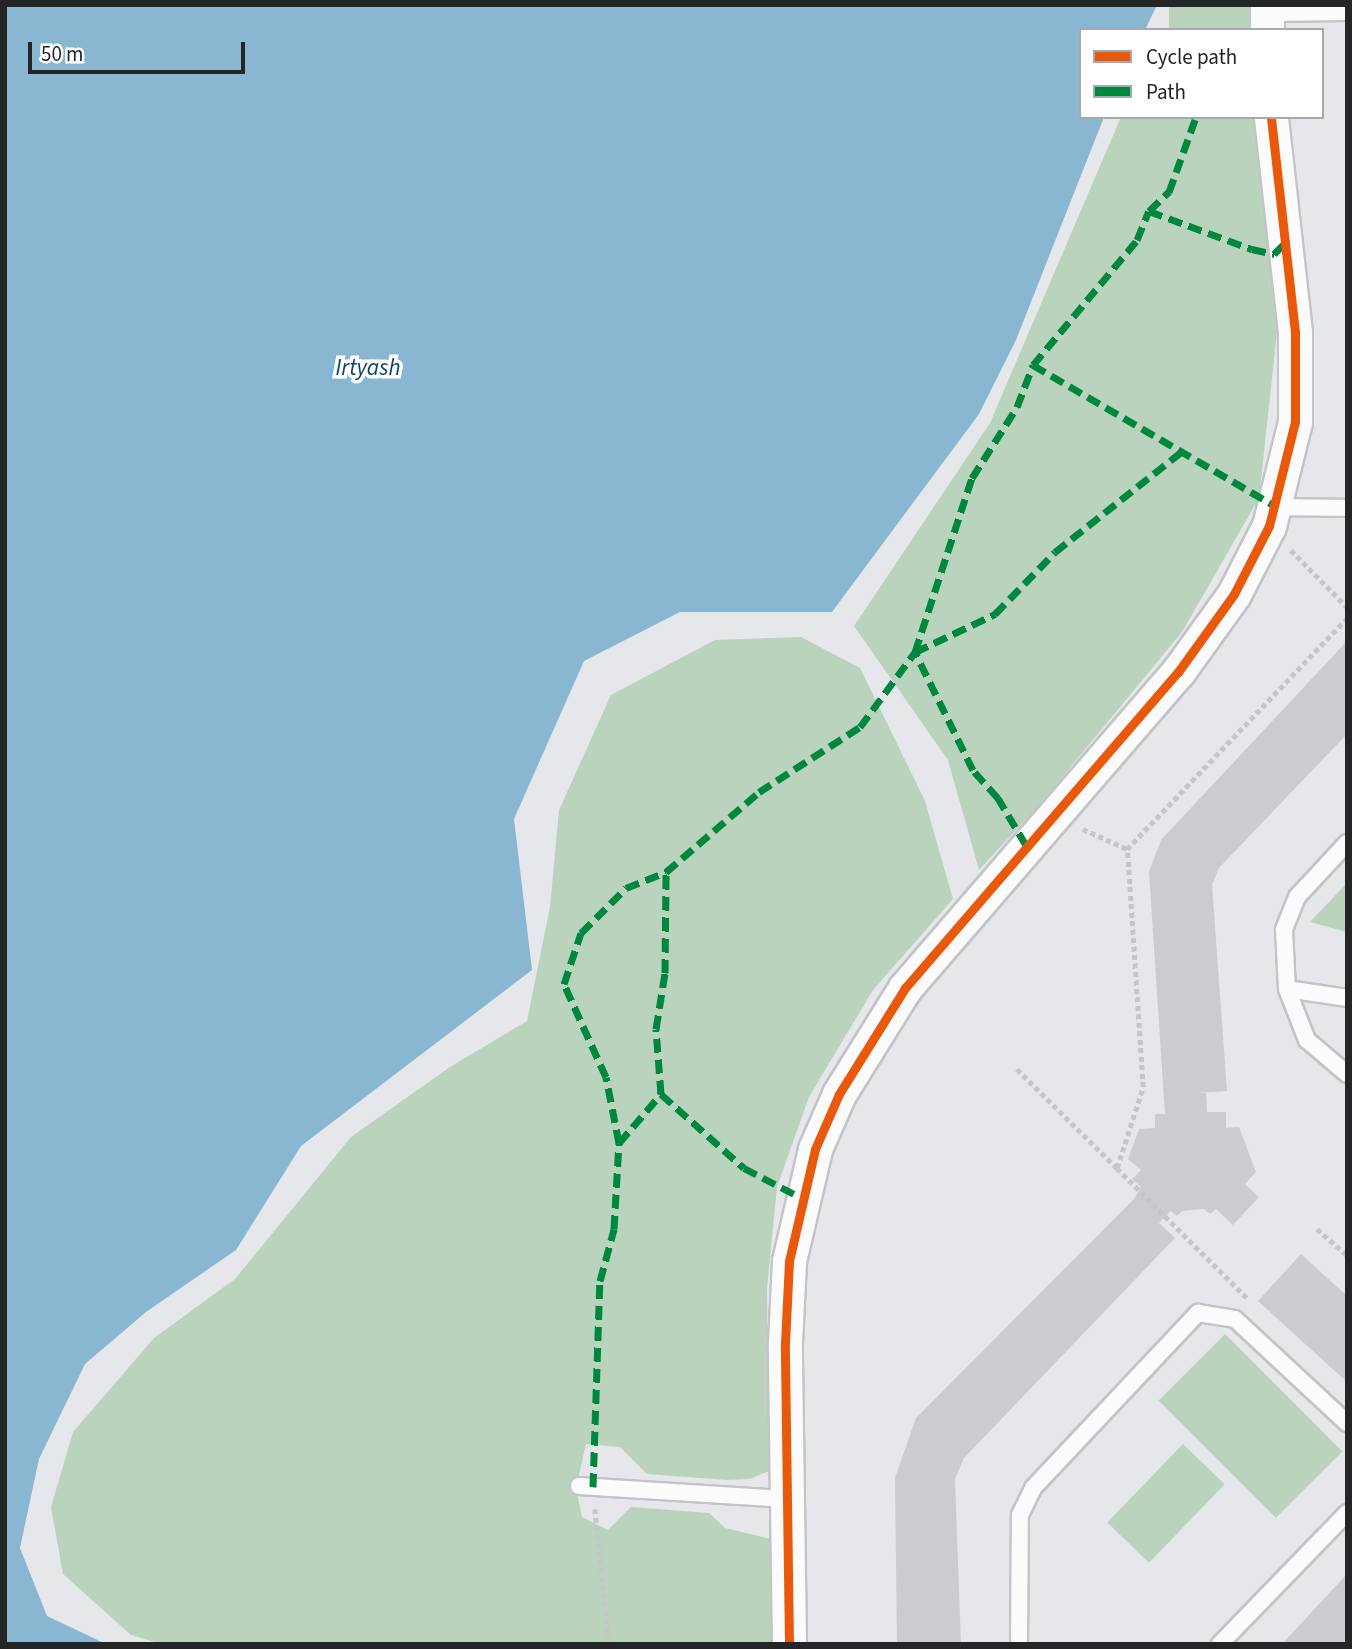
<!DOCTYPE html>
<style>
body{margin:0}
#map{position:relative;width:1352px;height:1649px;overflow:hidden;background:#e5e7eb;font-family:"Source Sans 3",sans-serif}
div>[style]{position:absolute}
.green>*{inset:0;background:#b9d3bd;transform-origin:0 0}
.water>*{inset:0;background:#89b7d2}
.building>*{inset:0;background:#cacccf}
.path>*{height:4.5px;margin-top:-2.25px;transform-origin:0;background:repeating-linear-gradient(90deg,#c5c6c8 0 5px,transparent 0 8.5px)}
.roads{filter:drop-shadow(2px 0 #c2c4c7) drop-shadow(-2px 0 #c2c4c7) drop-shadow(0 2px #c2c4c7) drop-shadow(0 -2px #c2c4c7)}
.lane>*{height:16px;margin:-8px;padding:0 8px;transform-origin:8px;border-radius:8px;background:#fbfbfc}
.street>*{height:33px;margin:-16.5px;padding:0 16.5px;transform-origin:16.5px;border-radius:16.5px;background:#fbfbfc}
.quiet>*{height:7px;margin-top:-3.5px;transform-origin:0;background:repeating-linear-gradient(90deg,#00873e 0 14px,transparent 0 21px)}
.cycleway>*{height:9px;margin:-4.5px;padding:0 4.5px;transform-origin:4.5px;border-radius:4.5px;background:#e8590c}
span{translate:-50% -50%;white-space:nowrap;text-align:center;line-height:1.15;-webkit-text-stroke:7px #fff;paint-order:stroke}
.water-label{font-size:23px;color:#0e445d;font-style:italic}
.frame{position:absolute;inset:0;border:7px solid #232527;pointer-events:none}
.legend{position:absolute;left:1079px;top:28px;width:245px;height:91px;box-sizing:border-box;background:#fff;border:2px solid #a7a8a9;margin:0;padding:9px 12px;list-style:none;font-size:21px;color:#232527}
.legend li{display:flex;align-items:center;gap:14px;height:35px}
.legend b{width:35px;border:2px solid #a7a8a9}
.scale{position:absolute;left:28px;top:42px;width:217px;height:32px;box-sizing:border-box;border:4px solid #232527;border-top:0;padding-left:9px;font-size:21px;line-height:24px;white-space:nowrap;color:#232527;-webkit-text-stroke:5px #fff;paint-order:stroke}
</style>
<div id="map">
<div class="green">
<div style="left:1169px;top:5px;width:89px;height:27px"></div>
<div style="clip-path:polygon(1121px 117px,1263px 117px,1279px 314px,1259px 498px,1182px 632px,1040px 804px,979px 870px,948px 760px,854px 626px,990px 423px)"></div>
<div style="clip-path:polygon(801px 637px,860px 668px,925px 801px,953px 899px,873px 990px,809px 1097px,777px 1187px,767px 1289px,769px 1471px,750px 1479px,727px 1480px,647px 1474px,620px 1447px,586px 1444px,576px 1488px,582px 1517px,608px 1530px,631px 1507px,709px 1513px,725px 1528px,771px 1539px,777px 1644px,161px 1644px,131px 1635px,63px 1574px,51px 1507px,73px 1432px,154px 1338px,235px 1279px,351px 1137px,450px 1067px,527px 1021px,550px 907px,559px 810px,611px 695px,715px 640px)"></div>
<div style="clip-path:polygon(1347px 883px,1347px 932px,1310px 922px)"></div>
<div style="left:1225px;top:1334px;width:166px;height:94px;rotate:45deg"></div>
<div style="left:1183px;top:1444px;width:58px;height:109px;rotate:44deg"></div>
</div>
<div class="water">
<div style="clip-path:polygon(5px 5px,1157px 5px,1145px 30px,1081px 30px,1081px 117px,1104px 117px,1016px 340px,979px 414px,832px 612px,680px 612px,584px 661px,514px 819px,532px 970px,301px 1146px,236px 1250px,146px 1312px,85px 1364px,39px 1459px,20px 1548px,47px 1616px,106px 1644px,5px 1644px)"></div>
</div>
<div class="building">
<div style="clip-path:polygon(1347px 641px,1347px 734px,1219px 868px,1212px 885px,1227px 1091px,1195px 1093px,1206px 1093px,1207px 1112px,1226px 1112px,1226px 1128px,1239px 1127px,1256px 1172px,1245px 1184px,1259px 1197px,1233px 1225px,1216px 1209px,1210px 1214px,1204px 1209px,1182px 1211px,1177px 1216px,1171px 1211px,1159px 1223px,1175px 1238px,964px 1458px,955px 1479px,961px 1644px,897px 1644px,895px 1478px,916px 1418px,1134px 1199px,1141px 1187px,1132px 1179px,1141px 1170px,1128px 1159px,1139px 1129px,1155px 1128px,1155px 1114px,1165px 1114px,1149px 872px,1161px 840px)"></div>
<div style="clip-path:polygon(1301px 1254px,1347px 1296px,1347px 1382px,1258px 1301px)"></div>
<div style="clip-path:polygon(1347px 1574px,1347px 1644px,1282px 1644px)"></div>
</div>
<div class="path">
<div style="left:1291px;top:550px;width:80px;rotate:45.5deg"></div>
<div style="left:1083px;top:829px;width:48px;rotate:24.4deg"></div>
<div style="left:1127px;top:849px;width:319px;rotate:-46.4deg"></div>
<div style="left:1017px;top:1069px;width:141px;rotate:44.7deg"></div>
<div style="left:1117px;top:1168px;width:85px;rotate:-72.2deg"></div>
<div style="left:1143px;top:1087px;width:239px;rotate:-93.8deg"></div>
<div style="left:1117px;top:1168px;width:185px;rotate:45deg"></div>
<div style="left:1317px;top:1229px;width:40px;rotate:41deg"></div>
<div style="left:595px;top:1509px;width:136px;rotate:84.1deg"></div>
</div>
<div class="roads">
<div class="lane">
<div style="left:1267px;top:13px;width:80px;rotate:-0.7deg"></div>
<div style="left:1277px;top:507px;width:70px;rotate:0.8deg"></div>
<div style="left:1347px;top:843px;width:74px;rotate:132.8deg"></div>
<div style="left:1297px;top:897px;width:35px;rotate:112deg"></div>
<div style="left:1284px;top:930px;width:59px;rotate:87.1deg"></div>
<div style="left:1287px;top:989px;width:61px;rotate:8.5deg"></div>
<div style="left:1287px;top:989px;width:55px;rotate:68.6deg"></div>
<div style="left:1307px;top:1040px;width:52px;rotate:40.4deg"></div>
<div style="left:579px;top:1486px;width:209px;rotate:3.6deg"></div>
<div style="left:1019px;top:1644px;width:129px;rotate:-89.6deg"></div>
<div style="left:1020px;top:1515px;width:30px;rotate:-64deg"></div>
<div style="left:1033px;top:1488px;width:241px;rotate:-46.7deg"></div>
<div style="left:1198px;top:1313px;width:37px;rotate:9deg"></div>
<div style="left:1235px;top:1319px;width:153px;rotate:42.9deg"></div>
<div style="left:1220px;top:1644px;width:182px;rotate:-45.9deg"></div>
</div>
<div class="street">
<div style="left:1267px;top:30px;width:25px;rotate:-90deg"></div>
<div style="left:789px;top:1644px;width:301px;rotate:-90.8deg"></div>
<div style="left:785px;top:1343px;width:82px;rotate:-87.2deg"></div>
<div style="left:789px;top:1261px;width:115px;rotate:-76.9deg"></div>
<div style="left:815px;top:1149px;width:60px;rotate:-66.4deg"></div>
<div style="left:839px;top:1094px;width:125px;rotate:-58.1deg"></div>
<div style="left:905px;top:988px;width:418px;rotate:-49.2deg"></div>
<div style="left:1178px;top:672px;width:96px;rotate:-54.3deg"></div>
<div style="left:1234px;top:594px;width:76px;rotate:-62.8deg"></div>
<div style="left:1269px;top:526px;width:107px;rotate:-76deg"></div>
<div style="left:1295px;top:422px;width:90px;rotate:-90deg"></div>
<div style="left:1295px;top:332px;width:216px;rotate:-96.4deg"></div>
</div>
</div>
<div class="quiet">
<div style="left:1149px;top:211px;width:110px;rotate:20.3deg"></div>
<div style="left:1252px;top:249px;width:23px;rotate:13deg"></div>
<div style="left:1274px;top:254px;width:13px;rotate:-45deg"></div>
<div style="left:1033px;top:365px;width:282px;rotate:30.2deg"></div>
<div style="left:1026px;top:845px;width:55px;rotate:-120.8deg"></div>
<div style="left:998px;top:798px;width:38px;rotate:-132deg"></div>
<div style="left:973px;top:770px;width:131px;rotate:-116.2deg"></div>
<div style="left:915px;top:652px;width:183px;rotate:-71.9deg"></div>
<div style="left:972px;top:478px;width:84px;rotate:-57.6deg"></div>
<div style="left:1017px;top:407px;width:45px;rotate:-69.1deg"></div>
<div style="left:1033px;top:365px;width:163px;rotate:-50.2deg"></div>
<div style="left:1137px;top:240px;width:31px;rotate:-68deg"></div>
<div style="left:1149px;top:211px;width:28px;rotate:-44deg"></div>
<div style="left:1169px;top:192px;width:80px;rotate:-70.2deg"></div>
<div style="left:661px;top:1094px;width:111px;rotate:41.7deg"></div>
<div style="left:744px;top:1168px;width:63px;rotate:27.4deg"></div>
<div style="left:619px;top:1143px;width:67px;rotate:-101.1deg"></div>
<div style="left:606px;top:1077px;width:102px;rotate:-114.3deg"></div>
<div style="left:564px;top:984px;width:54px;rotate:-71.6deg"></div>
<div style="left:581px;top:933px;width:64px;rotate:-45deg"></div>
<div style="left:626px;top:888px;width:43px;rotate:-21.8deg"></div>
<div style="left:593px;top:1487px;width:206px;rotate:-88.1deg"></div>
<div style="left:600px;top:1281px;width:54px;rotate:-74.9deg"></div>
<div style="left:614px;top:1229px;width:86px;rotate:-86.7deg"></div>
<div style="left:619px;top:1143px;width:65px;rotate:-49.4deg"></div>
<div style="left:661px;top:1094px;width:65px;rotate:-94.4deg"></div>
<div style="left:656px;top:1029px;width:57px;rotate:-80.9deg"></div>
<div style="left:665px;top:973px;width:101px;rotate:-89.4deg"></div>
<div style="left:666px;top:872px;width:123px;rotate:-40.7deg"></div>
<div style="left:759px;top:792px;width:120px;rotate:-32.8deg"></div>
<div style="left:860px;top:727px;width:93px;rotate:-53.7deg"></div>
<div style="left:915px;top:652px;width:89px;rotate:-25.4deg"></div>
<div style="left:995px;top:614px;width:86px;rotate:-45.9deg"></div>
<div style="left:1055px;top:552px;width:161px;rotate:-38.4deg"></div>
</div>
<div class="cycleway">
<div style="left:789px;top:1644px;width:301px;rotate:-90.8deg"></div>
<div style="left:785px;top:1343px;width:82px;rotate:-87.2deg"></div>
<div style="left:789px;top:1261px;width:115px;rotate:-76.9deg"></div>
<div style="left:815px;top:1149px;width:60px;rotate:-66.4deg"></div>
<div style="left:839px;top:1094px;width:125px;rotate:-58.1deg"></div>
<div style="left:905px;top:988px;width:418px;rotate:-49.2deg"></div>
<div style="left:1178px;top:672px;width:96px;rotate:-54.3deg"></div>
<div style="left:1234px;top:594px;width:76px;rotate:-62.8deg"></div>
<div style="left:1269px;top:526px;width:107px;rotate:-76deg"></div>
<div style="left:1295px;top:422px;width:90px;rotate:-90deg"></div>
<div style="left:1295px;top:332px;width:216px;rotate:-96.4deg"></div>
</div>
<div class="water-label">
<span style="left:368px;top:368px">Irtyash</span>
</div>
<div class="frame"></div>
<ul class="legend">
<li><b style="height:9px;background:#e8590c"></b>Cycle path</li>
<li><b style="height:9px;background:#00873e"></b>Path</li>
</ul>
<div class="scale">50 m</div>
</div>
